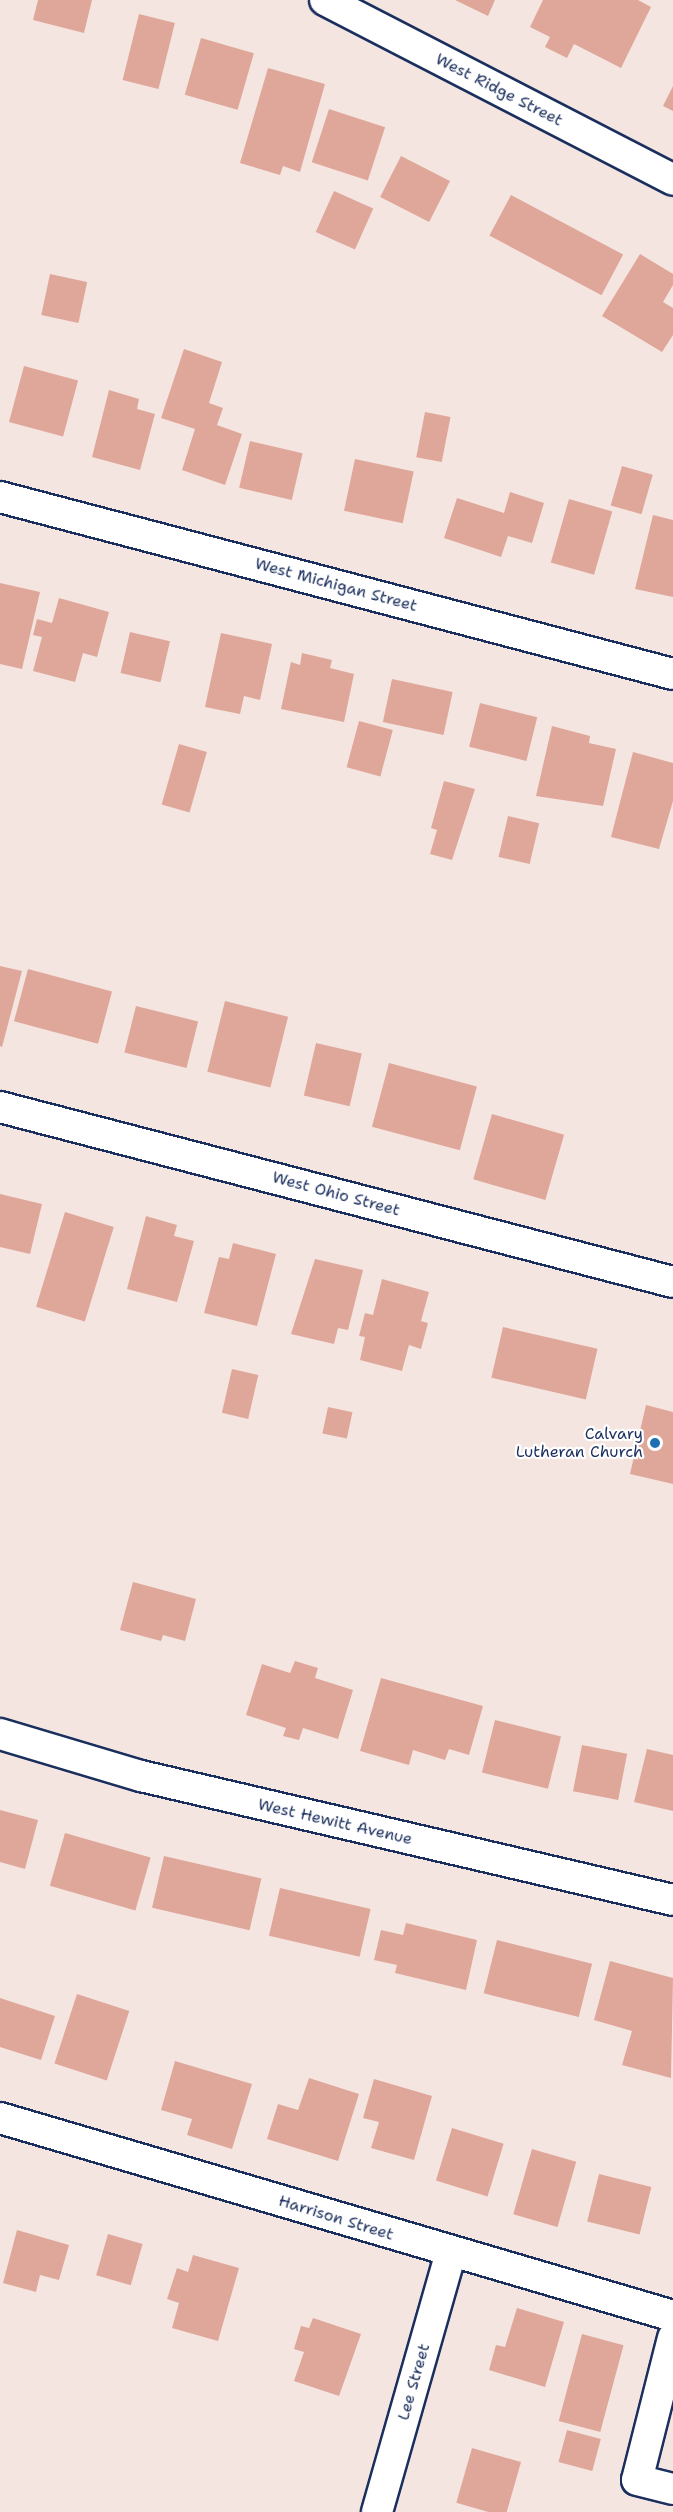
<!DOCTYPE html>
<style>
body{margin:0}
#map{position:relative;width:673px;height:2512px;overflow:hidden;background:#f5e5e1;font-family:"Shantell Sans",sans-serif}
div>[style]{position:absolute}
.building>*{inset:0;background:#dfa79a;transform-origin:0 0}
.roads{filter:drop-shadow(2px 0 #1b2f5e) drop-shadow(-2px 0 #1b2f5e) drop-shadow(0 2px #1b2f5e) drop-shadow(0 -2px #1b2f5e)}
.minor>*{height:30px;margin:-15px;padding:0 15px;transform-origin:15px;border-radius:15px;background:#fff}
.dots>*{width:16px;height:16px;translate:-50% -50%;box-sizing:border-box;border:3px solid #fff;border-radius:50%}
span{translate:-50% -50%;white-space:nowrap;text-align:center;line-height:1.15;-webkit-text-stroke:4.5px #fff;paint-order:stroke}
.street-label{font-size:16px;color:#1b2f5e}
.poi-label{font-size:16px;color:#1b2f5e}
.right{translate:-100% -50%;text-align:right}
</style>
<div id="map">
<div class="building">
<div style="clip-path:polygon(38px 0,92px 0,84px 33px,33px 20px)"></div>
<div style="clip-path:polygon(455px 0,495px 0,488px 16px)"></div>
<div style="clip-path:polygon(543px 0,638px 0,651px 7px,621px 68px,574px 44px,567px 58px,545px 47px,550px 37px,530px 27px)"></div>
<div style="left:139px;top:14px;width:37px;height:68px;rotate:14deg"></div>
<div style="left:201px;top:38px;width:55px;height:59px;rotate:16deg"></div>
<div style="clip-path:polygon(268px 68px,325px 84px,300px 172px,283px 166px,280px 175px,240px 163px)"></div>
<div style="clip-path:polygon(673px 86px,673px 111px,663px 106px)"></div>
<div style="left:329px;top:109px;width:59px;height:56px;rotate:18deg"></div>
<div style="left:401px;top:156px;width:55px;height:46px;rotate:27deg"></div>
<div style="left:334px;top:191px;width:43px;height:45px;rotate:24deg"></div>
<div style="left:511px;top:195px;width:127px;height:46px;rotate:28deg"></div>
<div style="clip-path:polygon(640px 254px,673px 274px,673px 285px,663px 302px,673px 308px,673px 335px,662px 352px,602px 316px)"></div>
<div style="left:50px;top:274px;width:38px;height:42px;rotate:12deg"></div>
<div style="clip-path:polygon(184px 349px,222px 362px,209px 403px,223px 408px,217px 425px,242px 434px,225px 485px,182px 470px,195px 429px,161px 418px)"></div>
<div style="left:24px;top:366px;width:56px;height:58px;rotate:15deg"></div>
<div style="clip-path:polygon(109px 390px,139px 399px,137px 409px,155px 414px,140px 470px,92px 457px)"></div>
<div style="left:425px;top:412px;width:26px;height:46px;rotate:11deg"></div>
<div style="left:250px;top:441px;width:54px;height:48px;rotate:13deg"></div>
<div style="left:355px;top:459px;width:60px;height:53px;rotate:12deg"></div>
<div style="left:622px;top:466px;width:32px;height:41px;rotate:16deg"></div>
<div style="clip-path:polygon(510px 492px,544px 503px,532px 543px,508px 536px,501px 557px,444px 538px,457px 498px,504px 513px)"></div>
<div style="left:569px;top:499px;width:45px;height:66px;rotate:16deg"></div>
<div style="clip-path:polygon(653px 515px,673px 520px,673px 597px,635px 589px)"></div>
<div style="clip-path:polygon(0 583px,40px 592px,22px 669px,0 664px)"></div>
<div style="clip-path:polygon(59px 598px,109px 612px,97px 657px,83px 653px,75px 682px,33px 671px,42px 637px,33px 635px,37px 619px,52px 623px)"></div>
<div style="left:130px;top:632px;width:41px;height:42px;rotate:13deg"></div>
<div style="clip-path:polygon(221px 633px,272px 644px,260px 700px,244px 696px,240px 714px,205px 707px)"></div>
<div style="clip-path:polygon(302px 653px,332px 660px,330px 668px,354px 674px,344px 722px,281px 709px,291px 662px,300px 665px)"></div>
<div style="left:392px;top:679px;width:62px;height:44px;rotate:12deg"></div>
<div style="left:480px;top:703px;width:59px;height:45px;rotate:14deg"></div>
<div style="left:359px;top:721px;width:35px;height:48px;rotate:15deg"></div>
<div style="clip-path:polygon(552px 726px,590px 736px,589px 743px,616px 749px,603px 806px,536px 796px)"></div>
<div style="left:179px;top:744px;width:29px;height:63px;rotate:16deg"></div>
<div style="clip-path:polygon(633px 752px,673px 763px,673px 801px,659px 849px,611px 837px)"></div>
<div style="clip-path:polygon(444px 781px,475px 789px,452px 860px,430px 854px,437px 830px,431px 828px)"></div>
<div style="left:508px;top:816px;width:32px;height:42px;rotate:13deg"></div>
<div style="clip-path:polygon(0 966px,22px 971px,2px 1047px,0 1046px)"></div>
<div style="left:28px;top:969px;width:87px;height:54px;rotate:15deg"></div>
<div style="left:225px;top:1001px;width:65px;height:73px;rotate:14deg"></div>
<div style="left:136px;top:1006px;width:64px;height:48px;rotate:14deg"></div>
<div style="left:316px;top:1043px;width:47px;height:54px;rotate:13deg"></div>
<div style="left:389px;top:1063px;width:91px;height:66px;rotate:15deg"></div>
<div style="left:492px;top:1114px;width:75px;height:68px;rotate:16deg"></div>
<div style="clip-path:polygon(0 1194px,42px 1204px,30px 1254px,0 1247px)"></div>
<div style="left:65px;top:1212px;width:51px;height:99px;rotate:17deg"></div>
<div style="clip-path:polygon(146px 1216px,177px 1225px,174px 1236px,194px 1241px,177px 1302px,127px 1289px)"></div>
<div style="clip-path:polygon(233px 1243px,276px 1254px,257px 1326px,204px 1313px,219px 1257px,229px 1259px)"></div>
<div style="clip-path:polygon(315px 1259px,363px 1270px,348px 1330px,338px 1328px,334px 1344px,291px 1334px)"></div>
<div style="clip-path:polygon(382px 1279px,429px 1292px,421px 1321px,428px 1323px,421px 1349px,409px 1345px,402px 1371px,360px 1360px,365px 1337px,359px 1336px,365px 1313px,373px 1315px)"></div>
<div style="left:503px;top:1327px;width:97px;height:52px;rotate:13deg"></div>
<div style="left:232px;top:1369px;width:27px;height:45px;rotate:13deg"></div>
<div style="clip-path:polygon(646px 1405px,673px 1412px,673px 1484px,630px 1474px)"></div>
<div style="left:328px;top:1407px;width:25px;height:27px;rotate:12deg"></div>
<div style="clip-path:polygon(133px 1582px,196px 1599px,185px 1641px,163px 1635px,161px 1641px,120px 1630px)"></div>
<div style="clip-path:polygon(295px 1661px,318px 1668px,315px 1678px,353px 1690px,338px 1739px,303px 1728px,299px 1740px,283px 1736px,286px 1728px,246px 1715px,262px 1664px,290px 1673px)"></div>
<div style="clip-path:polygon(381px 1678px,483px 1706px,469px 1755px,449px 1749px,445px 1760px,413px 1750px,409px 1765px,360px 1751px)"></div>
<div style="left:495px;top:1720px;width:68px;height:54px;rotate:14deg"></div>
<div style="left:582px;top:1745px;width:46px;height:47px;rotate:11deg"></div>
<div style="clip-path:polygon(647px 1749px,673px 1755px,673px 1811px,634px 1802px)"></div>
<div style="clip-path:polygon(0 1810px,38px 1820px,25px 1869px,0 1862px)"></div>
<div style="left:65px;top:1833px;width:89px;height:55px;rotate:16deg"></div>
<div style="left:164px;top:1856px;width:100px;height:53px;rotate:13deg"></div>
<div style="left:280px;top:1888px;width:93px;height:49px;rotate:13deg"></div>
<div style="clip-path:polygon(406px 1923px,477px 1940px,466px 1990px,395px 1973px,397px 1965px,374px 1960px,381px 1930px,403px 1935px)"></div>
<div style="left:497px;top:1940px;width:98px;height:55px;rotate:14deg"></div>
<div style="clip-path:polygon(610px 1961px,673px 1978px,671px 2078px,622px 2065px,632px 2031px,594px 2020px)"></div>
<div style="left:77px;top:1994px;width:55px;height:73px;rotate:18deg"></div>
<div style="clip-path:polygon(0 1998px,55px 2016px,41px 2060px,0 2047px)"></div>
<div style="clip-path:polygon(175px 2061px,252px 2084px,232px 2149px,187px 2135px,192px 2119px,161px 2110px)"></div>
<div style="clip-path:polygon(309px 2078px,359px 2094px,338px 2161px,267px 2139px,278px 2104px,298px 2110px)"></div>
<div style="clip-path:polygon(374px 2079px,432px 2096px,414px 2160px,371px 2148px,379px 2122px,363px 2118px)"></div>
<div style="left:452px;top:2128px;width:54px;height:55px;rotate:17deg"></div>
<div style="left:532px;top:2149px;width:46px;height:68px;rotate:16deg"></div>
<div style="left:599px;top:2174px;width:54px;height:49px;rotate:14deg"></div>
<div style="clip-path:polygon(17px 2230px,69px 2245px,59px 2280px,40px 2275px,36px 2292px,3px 2283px)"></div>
<div style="left:108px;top:2234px;width:36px;height:43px;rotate:16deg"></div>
<div style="clip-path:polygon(193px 2255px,239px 2268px,218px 2341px,172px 2328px,179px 2303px,167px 2299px,177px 2268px,188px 2272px)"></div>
<div style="clip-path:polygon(517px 2308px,564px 2322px,545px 2387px,489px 2370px,496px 2345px,505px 2347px)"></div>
<div style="clip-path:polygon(313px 2318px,361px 2334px,339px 2396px,294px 2381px,304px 2352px,294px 2349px,301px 2326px,309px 2328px)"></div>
<div style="left:582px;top:2334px;width:43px;height:90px;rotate:15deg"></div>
<div style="left:567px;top:2430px;width:35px;height:33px;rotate:15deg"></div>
<div style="left:472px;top:2448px;width:51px;height:57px;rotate:16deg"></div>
</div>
<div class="roads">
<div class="minor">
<div style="left:325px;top:0;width:392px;rotate:27.3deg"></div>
<div style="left:0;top:497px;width:696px;rotate:14.74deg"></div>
<div style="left:0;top:1107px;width:695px;rotate:14.58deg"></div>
<div style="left:0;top:1734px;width:147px;rotate:16.6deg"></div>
<div style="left:141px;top:1776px;width:546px;rotate:13.12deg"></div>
<div style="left:0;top:2118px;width:702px;rotate:16.39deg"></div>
<div style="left:673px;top:2338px;width:146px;rotate:104.2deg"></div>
<div style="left:637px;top:2480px;width:37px;rotate:14deg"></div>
<div style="left:377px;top:2512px;width:270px;rotate:-74.1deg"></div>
</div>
</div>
<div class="dots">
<div style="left:655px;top:1443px;background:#1f6fb2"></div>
</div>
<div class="street-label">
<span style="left:499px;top:90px;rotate:27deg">West Ridge Street</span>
<span style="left:336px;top:585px;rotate:15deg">West Michigan Street</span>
<span style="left:336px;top:1194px;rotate:15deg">West Ohio Street</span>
<span style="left:335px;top:1822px;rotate:13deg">West Hewitt Avenue</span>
<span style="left:336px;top:2218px;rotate:17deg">Harrison Street</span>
<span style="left:414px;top:2382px;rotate:-74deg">Lee Street</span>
</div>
<div class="poi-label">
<span class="right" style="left:643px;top:1443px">Calvary<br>Lutheran Church</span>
</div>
</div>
